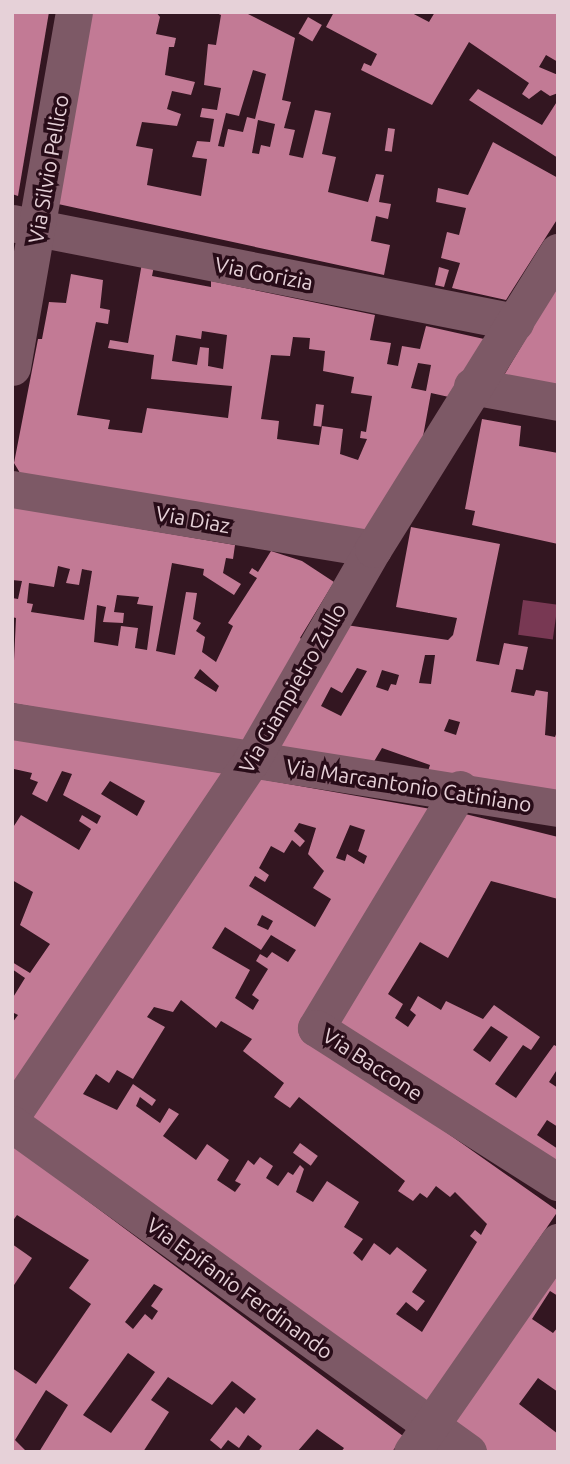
<!DOCTYPE html>
<style>
body{margin:0}
#map{position:relative;width:570px;height:1464px;overflow:hidden;background:#331621;font-family:Ubuntu,sans-serif}
div>[style]{position:absolute}
.water>*{inset:0;background:#783853;transform-origin:0 0}
.building>*{inset:0;background:#c27a95;transform-origin:0 0}
.minor>*{height:37px;margin:-18.5px;padding:0 18.5px;transform-origin:18.5px;border-radius:18.5px;background:#7d5966}
span{translate:-50% -50%;white-space:nowrap;text-align:center;line-height:1.15;-webkit-text-stroke:7px #280c18;paint-order:stroke}
.street-label{font-size:21px;color:#e6d1d8}
.frame{position:absolute;inset:0;border:14px solid #e6d1d8;pointer-events:none}
</style>
<div id="map">
<div class="water">
<div style="left:523px;top:600px;width:35px;height:35px;rotate:8deg"></div>
</div>
<div class="building">
<div style="clip-path:polygon(12px 12px,49px 12px,18px 196px,12px 194px)"></div>
<div style="clip-path:polygon(evenodd,90px 12px,156px 12px,160px 17px,156px 34px,176px 38px,174px 47px,169px 47px,165px 75px,195px 82px,191px 95px,172px 91px,167px 109px,181px 114px,177px 126px,142px 122px,136px 146px,153px 149px,147px 185px,201px 196px,207px 159px,192px 157px,197px 141px,210px 142px,214px 119px,200px 117px,202px 108px,217px 110px,221px 88px,204px 85px,208px 44px,216px 45px,221px 15px,214px 12px,244px 12px,295px 38px,282px 100px,291px 102px,284px 128px,295px 130px,289px 155px,303px 158px,315px 110px,331px 113px,322px 154px,336px 157px,328px 192px,368px 202px,376px 174px,384px 175px,379px 202px,391px 204px,388px 219px,376px 216px,371px 241px,390px 245px,384px 275px,58px 204px,90px 12px,253px 70px,266px 74px,255px 119px,247px 117px,243px 132px,228px 129px,224px 147px,218px 146px,226px 113px,239px 116px,253px 70px,90px 12px,258px 120px,275px 124px,270px 147px,261px 145px,259px 154px,252px 153px,258px 120px)"></div>
<div style="clip-path:polygon(334px 12px,410px 12px,429px 22px,435px 12px,558px 12px,558px 62px,546px 55px,539px 67px,558px 75px,558px 93px,550px 96px,541px 90px,529px 99px,522px 94px,529px 83px,469px 42px,432px 105px,361px 70px,364px 63px,371px 66px,377px 54px,326px 27px)"></div>
<div style="left:308px;top:17px;width:16px;height:19px;rotate:30deg"></div>
<div style="clip-path:polygon(478px 89px,542px 125px,558px 100px,558px 158px,469px 100px)"></div>
<div style="left:388px;top:128px;width:7px;height:23px;rotate:8deg"></div>
<div style="clip-path:polygon(493px 142px,558px 178px,558px 218px,506px 300px,452px 288px,460px 263px,441px 258px,447px 232px,459px 235px,466px 208px,436px 202px,438px 188px,468px 195px)"></div>
<div style="clip-path:polygon(evenodd,142px 263px,154px 266px,152px 276px,211px 287px,211px 281px,375px 315px,370px 340px,391px 343px,387px 364px,398px 366px,402px 346px,420px 349px,426px 326px,484px 339px,449px 397px,431px 393px,422px 442px,366px 531px,20px 473px,14px 463px,38px 339px,42px 339px,49px 302px,66px 303px,71px 274px,103px 280px,100px 308px,110px 310px,108px 324px,96px 322px,77px 415px,110px 420px,108px 429px,142px 433px,147px 408px,228px 418px,232px 386px,151px 379px,154px 355px,108px 348px,110px 340px,128px 343px,142px 263px,202px 331px,227px 335px,223px 369px,208px 366px,209px 348px,200px 347px,197px 365px,172px 361px,176px 335px,201px 339px,202px 331px,142px 263px,293px 337px,310px 338px,309px 349px,325px 351px,323px 371px,354px 377px,351px 393px,372px 396px,366px 432px,361px 431px,360px 438px,367px 439px,358px 460px,340px 454px,343px 429px,322px 426px,319px 445px,277px 439px,279px 421px,261px 419px,271px 355px,290px 356px,293px 337px,142px 263px,418px 363px,431px 365px,426px 391px,411px 388px,418px 363px)"></div>
<div style="clip-path:polygon(439px 267px,449px 270px,444px 287px,435px 285px)"></div>
<div style="clip-path:polygon(558px 285px,558px 392px,500px 382px)"></div>
<div style="left:316px;top:404px;width:8px;height:22px;rotate:7deg"></div>
<div style="clip-path:polygon(482px 419px,521px 426px,519px 446px,558px 453px,558px 544px,472px 525px,475px 511px,465px 509px)"></div>
<div style="clip-path:polygon(evenodd,12px 507px,235px 545px,233px 559px,226px 558px,223px 573px,241px 584px,234px 595px,203px 575px,204px 569px,172px 563px,156px 651px,175px 655px,186px 592px,197px 593px,193px 619px,201px 623px,196px 631px,205px 637px,202px 652px,216px 662px,233px 626px,228px 623px,257px 578px,249px 573px,252px 568px,258px 572px,271px 551px,302px 561px,334px 582px,300px 638px,307px 643px,241px 744px,12px 703px,16px 618px,12px 617px,12px 598px,18px 599px,22px 581px,12px 580px,12px 507px,58px 566px,70px 569px,66px 583px,79px 585px,82px 569px,92px 571px,84px 620px,31px 612px,33px 604px,27px 603px,29px 583px,54px 587px,58px 566px,12px 507px,117px 595px,139px 597px,137px 604px,153px 606px,147px 650px,135px 648px,138px 628px,121px 626px,118px 646px,94px 642px,97px 605px,106px 607px,103px 622px,123px 623px,124px 613px,114px 612px,117px 595px,12px 507px,200px 669px,219px 686px,216px 692px,194px 678px,200px 669px)"></div>
<div style="clip-path:polygon(evenodd,411px 527px,500px 544px,476px 661px,499px 665px,504px 643px,528px 647px,523px 670px,516px 669px,511px 692px,534px 696px,536px 690px,548px 692px,545px 735px,555px 737px,558px 729px,558px 798px,427px 774px,430px 765px,382px 748px,372px 765px,274px 748px,346px 625px,448px 640px,453px 635px,457px 618px,396px 607px,411px 527px,425px 655px,435px 655px,431px 684px,419px 683px,425px 655px,411px 527px,357px 668px,367px 671px,341px 716px,321px 706px,331px 687px,342px 693px,357px 668px,411px 527px,382px 670px,399px 675px,396px 685px,391px 684px,388px 691px,376px 687px,382px 670px,411px 527px,449px 719px,460px 722px,456px 735px,444px 731px,449px 719px)"></div>
<div style="clip-path:polygon(evenodd,12px 738px,222px 773px,12px 1090px,12px 1023px,18px 1015px,12px 1012px,12px 999px,25px 978px,12px 969px,12px 962px,30px 973px,50px 944px,20px 925px,33px 892px,12px 880px,12px 829px,21px 815px,79px 850px,91px 829px,79px 821px,82px 815px,97px 824px,101px 816px,63px 795px,72px 774px,62px 771px,47px 802px,32px 794px,38px 782px,30px 779px,32px 773px,14px 769px,12px 774px,12px 738px,110px 781px,145px 801px,137px 816px,101px 794px,110px 781px)"></div>
<div style="clip-path:polygon(evenodd,254px 778px,431px 809px,305px 1033px,558px 1211px,423px 1409px,29px 1117px,254px 778px,299px 823px,316px 828px,308px 854px,324px 871px,313px 888px,331px 899px,315px 927px,249px 886px,255px 876px,265px 882px,269px 875px,259px 868px,271px 846px,284px 853px,292px 840px,300px 847px,305px 841px,294px 831px,299px 823px,254px 778px,350px 825px,365px 830px,358px 851px,367px 856px,364px 864px,347px 854px,345px 861px,336px 858px,350px 825px,254px 778px,262px 915px,273px 921px,268px 930px,257px 925px,262px 915px,254px 778px,225px 927px,261px 950px,271px 935px,296px 950px,288px 962px,272px 952px,267px 958px,260px 954px,256px 961px,268px 969px,252px 995px,259px 1000px,253px 1010px,235px 998px,250px 970px,212px 948px,225px 927px,254px 778px,181px 1000px,216px 1028px,221px 1021px,252px 1039px,243px 1051px,284px 1083px,274px 1097px,290px 1108px,299px 1097px,405px 1181px,398px 1191px,413px 1201px,420px 1193px,427px 1198px,436px 1186px,450px 1197px,455px 1192px,487px 1224px,481px 1235px,475px 1230px,470px 1236px,477px 1242px,422px 1332px,396px 1314px,406px 1302px,417px 1311px,425px 1301px,412px 1292px,427px 1270px,397px 1247px,390px 1255px,374px 1243px,362px 1261px,353px 1253px,363px 1239px,344px 1227px,359px 1202px,327px 1181px,313px 1202px,296px 1192px,304px 1169px,300px 1165px,293px 1175px,288px 1172px,278px 1186px,266px 1178px,273px 1166px,260px 1157px,254px 1165px,248px 1160px,235px 1181px,241px 1184px,235px 1192px,217px 1180px,229px 1160px,207px 1144px,196px 1160px,163px 1136px,179px 1114px,169px 1108px,160px 1123px,136px 1106px,140px 1097px,152px 1106px,156px 1100px,133px 1084px,117px 1110px,83px 1094px,96px 1074px,109px 1083px,117px 1070px,133px 1079px,165px 1027px,147px 1017px,154px 1007px,173px 1012px,181px 1000px)"></div>
<div style="clip-path:polygon(evenodd,457px 812px,558px 837px,558px 899px,491px 881px,448px 958px,420px 942px,388px 994px,403px 1004px,395px 1018px,408px 1027px,416px 1015px,410px 1010px,418px 996px,441px 1010px,446px 1001px,483px 1019px,494px 1005px,540px 1037px,531px 1050px,523px 1045px,495px 1084px,516px 1098px,554px 1045px,558px 1047px,558px 1068px,549px 1082px,558px 1088px,558px 1127px,547px 1120px,537px 1135px,558px 1149px,558px 1184px,336px 1026px,457px 812px,491px 1026px,508px 1037px,490px 1062px,473px 1050px,491px 1026px)"></div>
<div style="left:300px;top:1143px;width:22px;height:12px;rotate:36deg"></div>
<div style="clip-path:polygon(evenodd,14px 1146px,403px 1436px,392px 1452px,341px 1452px,344px 1448px,317px 1429px,297px 1452px,258px 1452px,262px 1446px,248px 1435px,239px 1448px,228px 1440px,221px 1449px,210px 1440px,236px 1407px,244px 1414px,256px 1399px,232px 1381px,212px 1405px,168px 1377px,151px 1400px,169px 1412px,143px 1452px,39px 1452px,68px 1405px,46px 1390px,15px 1440px,27px 1452px,12px 1452px,12px 1368px,36px 1384px,91px 1304px,69px 1288px,89px 1260px,17px 1215px,12px 1222px,14px 1146px,154px 1284px,163px 1289px,151px 1306px,158px 1311px,152px 1320px,145px 1314px,133px 1329px,125px 1322px,154px 1284px,14px 1146px,128px 1353px,155px 1372px,111px 1433px,83px 1415px,128px 1353px)"></div>
<div style="clip-path:polygon(12px 1244px,32px 1258px,12px 1288px)"></div>
<div style="clip-path:polygon(558px 1264px,558px 1296px,550px 1291px,532px 1319px,553px 1333px,558px 1327px,558px 1392px,538px 1378px,519px 1404px,558px 1434px,558px 1452px,479px 1452px,447px 1428px)"></div>
</div>
<div class="minor">
<div style="left:12px;top:223px;width:513px;rotate:11.13deg"></div>
<div style="left:12px;top:367px;width:360px;rotate:-80.1deg"></div>
<div style="left:472px;top:386px;width:87px;rotate:10.5deg"></div>
<div style="left:12px;top:489px;width:366px;rotate:9.4deg"></div>
<div style="left:12px;top:721px;width:553px;rotate:9.05deg"></div>
<div style="left:460px;top:789px;width:279px;rotate:121.1deg"></div>
<div style="left:316px;top:1028px;width:287px;rotate:32.5deg"></div>
<div style="left:12px;top:1115px;width:427px;rotate:-56deg"></div>
<div style="left:251px;top:761px;width:245px;rotate:-60.1deg"></div>
<div style="left:373px;top:549px;width:350px;rotate:-58.1deg"></div>
<div style="left:12px;top:1124px;width:562px;rotate:35.73deg"></div>
<div style="left:412px;top:1452px;width:256px;rotate:-55.2deg"></div>
</div>
<div class="street-label">
<span style="left:48px;top:169px;rotate:-80deg">Via Silvio Pellico</span>
<span style="left:264px;top:273px;rotate:11deg">Via Gorizia</span>
<span style="left:193px;top:519px;rotate:10deg">Via Diaz</span>
<span style="left:292px;top:688px;rotate:-60deg">Via Giampietro Zullo</span>
<span style="left:409px;top:785px;rotate:9deg">Via Marcantonio Catiniano</span>
<span style="left:373px;top:1064px;rotate:33deg">Via Baccone</span>
<span style="left:240px;top:1288px;rotate:36deg">Via Epifanio Ferdinando</span>
</div>
<div class="frame"></div>
</div>
